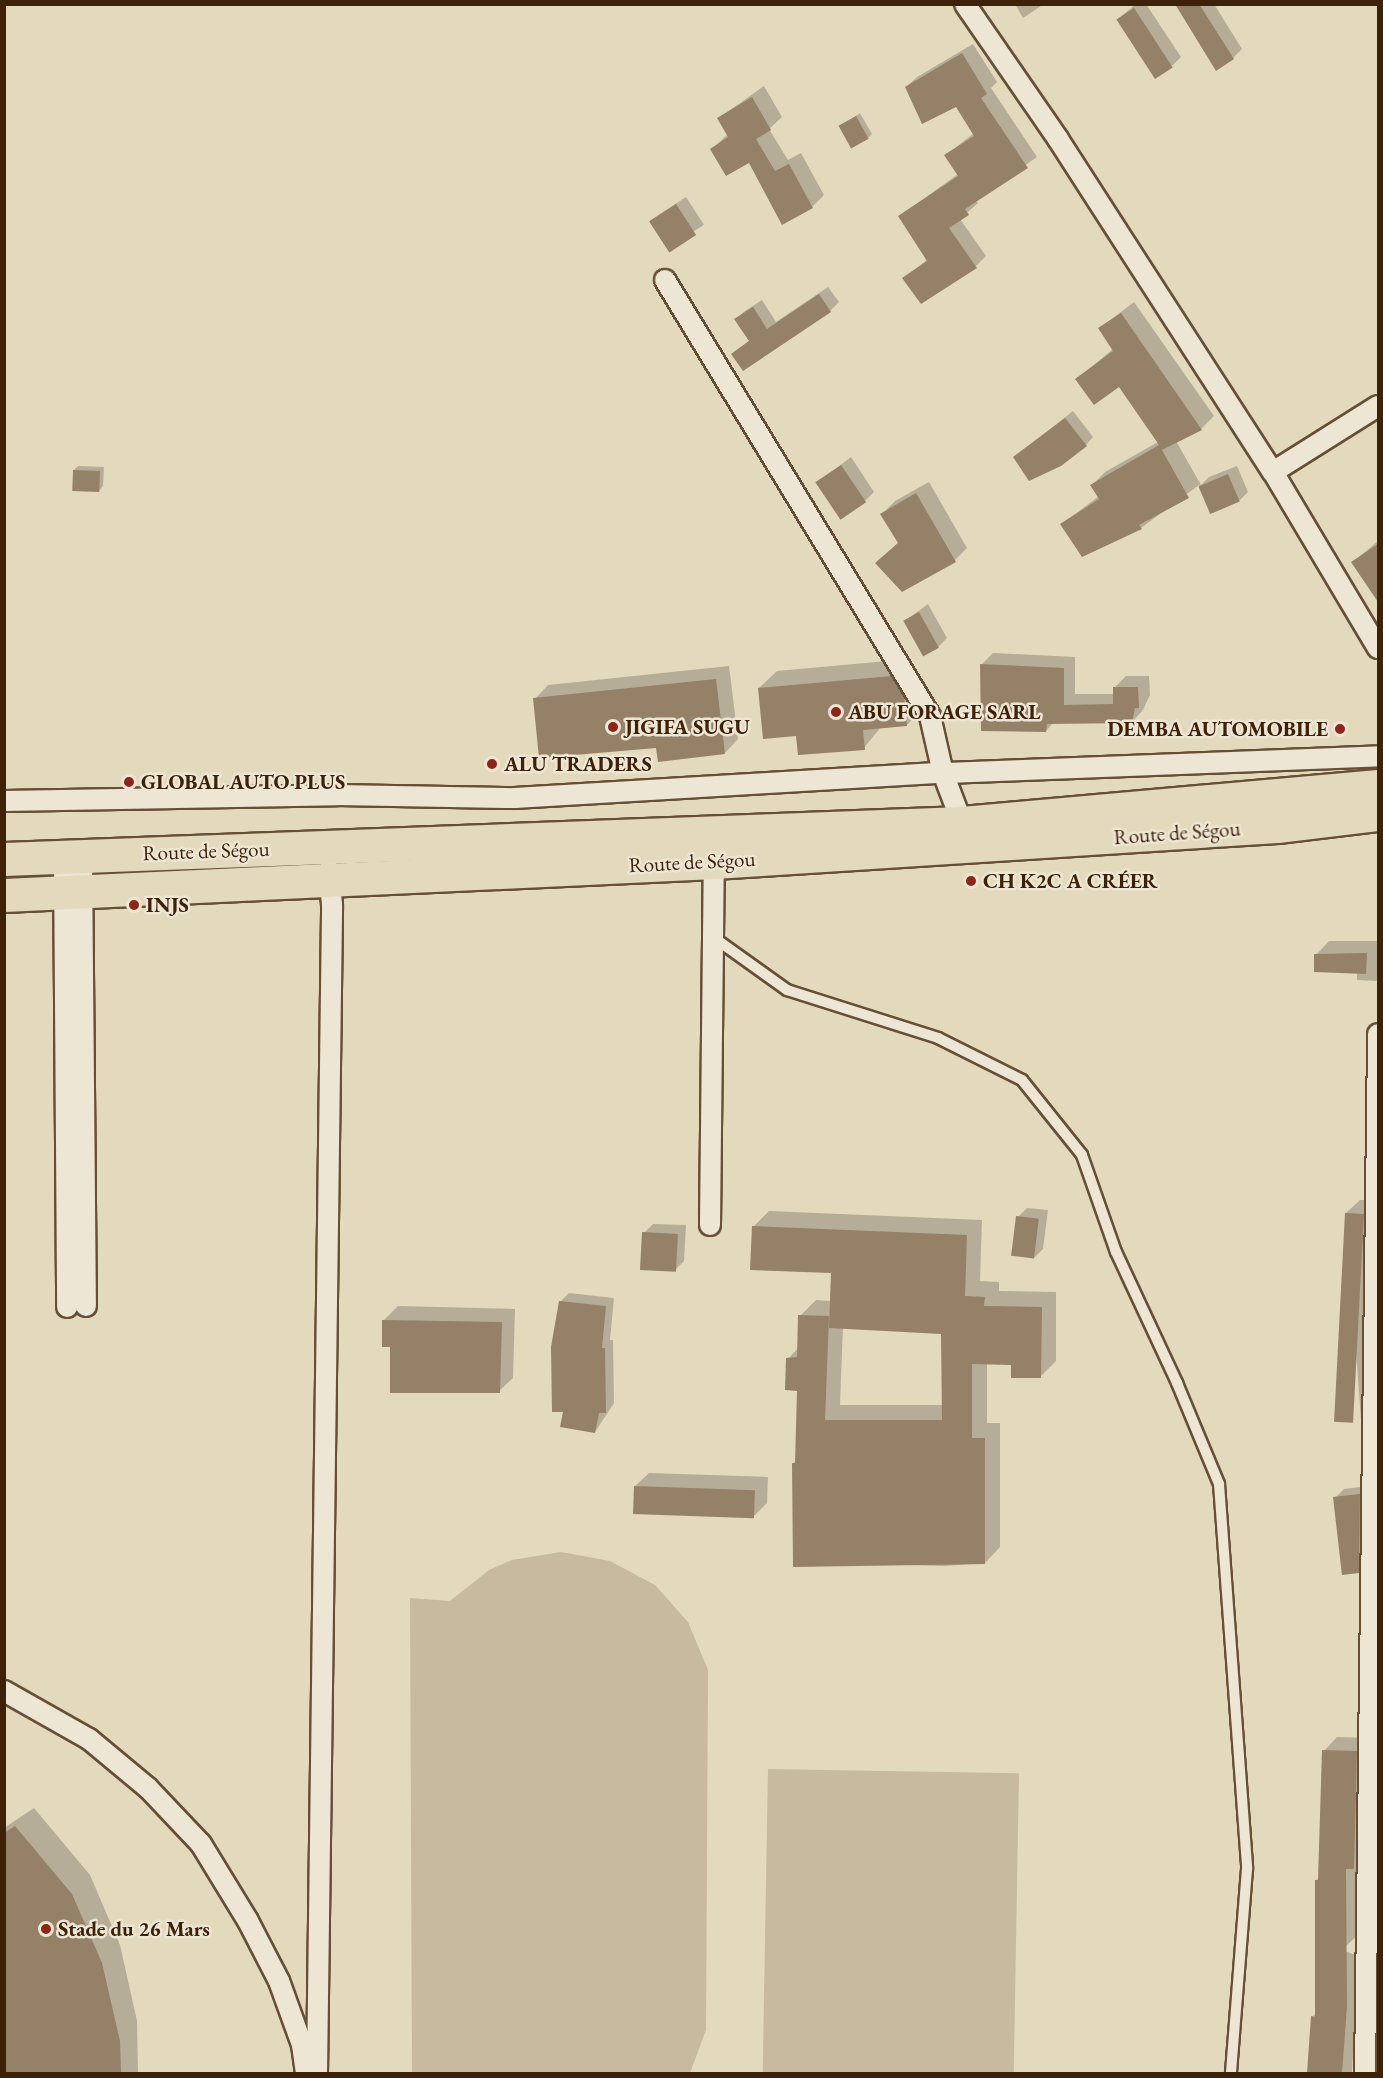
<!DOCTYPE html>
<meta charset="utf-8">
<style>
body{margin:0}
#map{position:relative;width:1383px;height:2078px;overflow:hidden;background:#e3d9bd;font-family:"EB Garamond",serif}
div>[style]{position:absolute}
.green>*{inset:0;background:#c7ba9e;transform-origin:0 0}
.shadow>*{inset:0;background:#0003;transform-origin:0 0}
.building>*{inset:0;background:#948167;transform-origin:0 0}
.roads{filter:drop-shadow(2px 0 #674f36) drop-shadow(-2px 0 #674f36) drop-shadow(0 2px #674f36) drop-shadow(0 -2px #674f36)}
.lane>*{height:10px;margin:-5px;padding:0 5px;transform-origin:5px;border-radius:5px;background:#ede6d4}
.street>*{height:20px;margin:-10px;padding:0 10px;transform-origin:10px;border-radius:10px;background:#ede6d4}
.highway>*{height:33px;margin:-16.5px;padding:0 16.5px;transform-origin:16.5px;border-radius:16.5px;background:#e3d9bd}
.dots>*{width:16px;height:16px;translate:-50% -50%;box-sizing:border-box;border:3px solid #ede6d4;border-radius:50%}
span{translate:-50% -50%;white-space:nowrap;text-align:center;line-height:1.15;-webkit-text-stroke:5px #ede6d4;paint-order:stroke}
.poi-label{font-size:21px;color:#3e2109;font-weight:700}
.left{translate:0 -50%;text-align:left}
.right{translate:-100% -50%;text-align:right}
.street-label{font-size:21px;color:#3e2109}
.frame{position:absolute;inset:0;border:6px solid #3e2109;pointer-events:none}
</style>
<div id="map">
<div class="green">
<div style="clip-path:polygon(561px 1552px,610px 1561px,655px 1585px,688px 1622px,708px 1670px,706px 2030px,690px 2073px,412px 2073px,410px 1598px,450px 1601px,489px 1570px,512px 1560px)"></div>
<div style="left:768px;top:1769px;width:251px;height:304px;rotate:1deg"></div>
</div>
<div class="shadow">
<div style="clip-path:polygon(1015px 4px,1044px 4px,1023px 18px)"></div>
<div style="clip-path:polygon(1136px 4px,1146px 4px,1181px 57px,1172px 66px,1118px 19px)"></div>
<div style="clip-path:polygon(1176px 4px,1214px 4px,1242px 49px,1233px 58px)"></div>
<div style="clip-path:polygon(973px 44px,997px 82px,991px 88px,1037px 157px,976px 200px,978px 203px,960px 219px,986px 256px,976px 266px,904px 278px,928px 259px,900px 216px,958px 174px,946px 155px,974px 133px,957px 105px,906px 87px,917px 77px)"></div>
<div style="clip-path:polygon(764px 86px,782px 117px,769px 129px,788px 160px,801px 153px,824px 195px,812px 207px,749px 161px,712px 149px,728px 134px,719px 118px)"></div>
<div style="clip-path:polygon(860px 113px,872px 134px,868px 138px,841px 126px)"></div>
<div style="left:686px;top:197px;width:33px;height:43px;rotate:57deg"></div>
<div style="clip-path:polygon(828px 287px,839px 302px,830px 311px,733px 354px,750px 340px,736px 319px,745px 311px,762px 300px,776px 322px)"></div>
<div style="clip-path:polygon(1134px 302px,1214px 416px,1201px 429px,1176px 441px,1201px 485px,1209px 477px,1237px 466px,1248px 492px,1239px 501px,1211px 513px,1199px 485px,1141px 528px,1083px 556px,1062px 524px,1099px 496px,1092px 485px,1105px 472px,1158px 442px,1119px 385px,1077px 379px,1113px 349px,1100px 328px)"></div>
<div style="clip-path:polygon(1073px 411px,1093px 437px,1086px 445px,1015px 457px)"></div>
<div style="clip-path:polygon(851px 457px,874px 492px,865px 501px,817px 483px)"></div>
<div style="clip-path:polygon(78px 466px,104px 467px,103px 486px,99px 491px,74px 470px)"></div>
<div style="clip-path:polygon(929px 482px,967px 548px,955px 560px,877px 563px,899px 542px,882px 514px,895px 501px)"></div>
<div style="clip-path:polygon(1378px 541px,1378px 600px,1353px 562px)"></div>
<div style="clip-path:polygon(928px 604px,947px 638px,938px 647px,905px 621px)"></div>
<div style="clip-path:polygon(993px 653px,1075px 657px,1075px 694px,1115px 694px,1115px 687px,1126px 676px,1149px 676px,1150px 695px,1143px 710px,1132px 722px,1054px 722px,1046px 731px,982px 664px)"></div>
<div style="clip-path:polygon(909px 659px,921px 679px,924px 707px,907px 725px,881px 727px,864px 748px,797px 735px,759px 688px,777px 671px)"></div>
<div style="clip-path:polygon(729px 666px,738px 739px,725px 753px,657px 746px,535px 699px,548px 685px)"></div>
<div style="clip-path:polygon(1329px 941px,1378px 941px,1378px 981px,1357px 980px,1357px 973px,1316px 955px)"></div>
<div style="clip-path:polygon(1360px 1200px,1377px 1200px,1374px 1406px,1361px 1420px,1346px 1213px)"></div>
<div style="clip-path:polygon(1027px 1208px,1048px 1210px,1043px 1249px,1034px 1258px,1018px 1217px)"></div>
<div style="clip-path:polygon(evenodd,769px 1211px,982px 1220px,980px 1281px,999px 1282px,999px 1291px,1056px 1292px,1056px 1361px,1041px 1376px,1013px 1364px,987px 1363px,987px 1423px,1000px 1423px,1000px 1547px,985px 1563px,945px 1566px,827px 1563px,793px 1464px,797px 1460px,798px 1390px,788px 1359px,799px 1347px,800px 1316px,816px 1300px,831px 1301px,832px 1271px,753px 1227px,769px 1211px,843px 1327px,943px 1332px,943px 1405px,840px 1405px,843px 1327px)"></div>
<div style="clip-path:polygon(653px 1224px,686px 1225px,684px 1261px,675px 1270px,644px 1233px)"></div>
<div style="clip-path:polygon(569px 1293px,614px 1298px,610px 1340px,613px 1340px,614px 1403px,595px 1432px,565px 1411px,560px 1302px)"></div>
<div style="clip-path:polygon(398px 1306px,515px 1309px,513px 1378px,499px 1391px,392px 1345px,384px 1320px)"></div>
<div style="clip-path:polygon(649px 1473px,768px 1477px,767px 1503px,753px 1517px,635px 1486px)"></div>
<div style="clip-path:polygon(1369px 1486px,1368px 1562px,1359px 1571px,1335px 1498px,1344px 1489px)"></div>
<div style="clip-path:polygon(1337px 1737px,1370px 1738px,1360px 1933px,1346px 1946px,1335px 1947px,1358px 1956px,1352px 2072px,1308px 2074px,1312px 2017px,1317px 2013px,1316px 1881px,1320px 1877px,1324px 1751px)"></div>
<div style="clip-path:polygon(34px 1808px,90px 1875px,120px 1945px,137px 2021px,138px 2074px,4px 2074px,4px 1828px)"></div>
</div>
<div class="building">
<div style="clip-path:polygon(1175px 4px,1199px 4px,1234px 59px,1216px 71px)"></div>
<div style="left:1134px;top:8px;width:71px;height:21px;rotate:57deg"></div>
<div style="clip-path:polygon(962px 53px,987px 94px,981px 98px,1028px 168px,965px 209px,969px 215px,949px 228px,977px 268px,921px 304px,902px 278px,927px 261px,898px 216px,958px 176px,944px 155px,974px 136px,956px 107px,922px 124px,905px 87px)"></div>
<div style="clip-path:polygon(752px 97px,771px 130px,756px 139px,775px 171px,789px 164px,813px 208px,782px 225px,749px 163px,726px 176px,710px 149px,728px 137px,717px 118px)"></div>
<div style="left:856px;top:116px;width:26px;height:20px;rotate:61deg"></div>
<div style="left:676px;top:204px;width:37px;height:32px;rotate:57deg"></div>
<div style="clip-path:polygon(819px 294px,831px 312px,743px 371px,731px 354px,749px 341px,734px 319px,753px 307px,767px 329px)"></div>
<div style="clip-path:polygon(1121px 313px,1202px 430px,1162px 450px,1189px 498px,1139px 525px,1142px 529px,1082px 557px,1060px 524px,1099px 499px,1090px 485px,1159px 445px,1119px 387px,1094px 405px,1075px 379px,1113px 351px,1098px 328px)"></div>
<div style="clip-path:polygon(1065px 418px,1087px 446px,1061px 466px,1029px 481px,1013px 457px)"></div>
<div style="left:841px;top:465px;width:45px;height:31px;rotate:56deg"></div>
<div style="left:73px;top:470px;width:27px;height:21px;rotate:2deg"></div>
<div style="left:1228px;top:474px;width:30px;height:32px;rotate:67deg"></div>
<div style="clip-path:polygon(916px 493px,956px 562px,902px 592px,875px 563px,898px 543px,880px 514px)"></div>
<div style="clip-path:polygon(1378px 544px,1378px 602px,1351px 562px)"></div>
<div style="left:919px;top:612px;width:41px;height:18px;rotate:61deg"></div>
<div style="clip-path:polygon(980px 664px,1064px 668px,1064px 705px,1113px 704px,1113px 687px,1138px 687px,1139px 708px,1135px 708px,1132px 723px,1047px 724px,1046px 732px,981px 731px)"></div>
<div style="clip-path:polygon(892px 676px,904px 697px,907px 726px,863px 730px,865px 750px,798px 755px,796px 736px,763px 739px,758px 688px)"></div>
<div style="clip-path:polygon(716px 679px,725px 754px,658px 762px,656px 748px,539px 758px,533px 698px)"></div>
<div style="clip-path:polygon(1367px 953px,1366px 974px,1314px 972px,1314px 954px)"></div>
<div style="left:1345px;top:1213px;width:19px;height:209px;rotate:3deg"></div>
<div style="left:1016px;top:1216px;width:23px;height:40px;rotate:7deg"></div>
<div style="clip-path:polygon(752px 1226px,967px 1235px,965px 1296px,985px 1297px,984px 1306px,1042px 1307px,1041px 1378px,1011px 1378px,1011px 1365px,972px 1364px,972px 1438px,985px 1438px,985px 1564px,793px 1567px,792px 1463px,795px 1463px,797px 1391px,785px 1390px,786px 1358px,797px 1357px,798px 1315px,829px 1316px,825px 1420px,942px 1420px,941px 1334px,829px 1328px,831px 1273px,750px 1270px)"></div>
<div style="left:642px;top:1232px;width:36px;height:38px;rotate:3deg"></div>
<div style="clip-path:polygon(559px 1301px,606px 1306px,602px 1348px,605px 1348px,606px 1413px,599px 1413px,595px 1433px,560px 1427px,563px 1412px,552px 1412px,551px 1347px)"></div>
<div style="clip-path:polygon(382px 1320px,502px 1322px,500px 1393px,390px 1393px,390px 1347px,382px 1347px)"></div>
<div style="left:634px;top:1486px;width:121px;height:28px;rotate:2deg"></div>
<div style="clip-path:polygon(1360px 1494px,1359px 1573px,1342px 1575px,1333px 1497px)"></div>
<div style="clip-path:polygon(1322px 1750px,1357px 1751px,1354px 1869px,1346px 1869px,1347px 2006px,1342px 2073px,1307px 2073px,1311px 2016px,1315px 2017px,1315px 1880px,1318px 1880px)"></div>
<div style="clip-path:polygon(15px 1826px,72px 1894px,102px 1963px,120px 2041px,121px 2073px,4px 2073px,4px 1833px)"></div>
</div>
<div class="roads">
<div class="lane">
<div style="left:713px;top:937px;width:91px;rotate:35.6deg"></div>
<div style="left:787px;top:990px;width:158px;rotate:17.6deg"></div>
<div style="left:938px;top:1038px;width:94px;rotate:26.6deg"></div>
<div style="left:1022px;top:1080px;width:96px;rotate:51.3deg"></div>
<div style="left:1082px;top:1155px;width:103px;rotate:70.7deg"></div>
<div style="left:1116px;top:1252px;width:145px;rotate:65deg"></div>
<div style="left:1177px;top:1383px;width:109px;rotate:67.4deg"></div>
<div style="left:1219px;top:1484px;width:386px;rotate:85.8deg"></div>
<div style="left:1247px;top:1869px;width:206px;rotate:94.5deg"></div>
</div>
<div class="street">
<div style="left:965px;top:4px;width:164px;rotate:55.4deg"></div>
<div style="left:1058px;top:139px;width:396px;rotate:57.2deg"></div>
<div style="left:1273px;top:472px;width:205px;rotate:59.2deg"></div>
<div style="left:665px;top:280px;width:510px;rotate:58.71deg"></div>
<div style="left:930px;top:716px;width:58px;rotate:77.2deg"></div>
<div style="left:943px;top:773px;width:53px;rotate:69.2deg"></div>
<div style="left:1273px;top:472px;width:124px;rotate:-32.2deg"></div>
<div style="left:4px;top:801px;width:333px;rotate:-1deg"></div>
<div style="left:337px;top:795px;width:179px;rotate:1deg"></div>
<div style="left:516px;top:798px;width:428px;rotate:-3.4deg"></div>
<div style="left:943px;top:773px;width:435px;rotate:-2.2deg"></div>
<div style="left:64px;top:857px;width:450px;rotate:89.6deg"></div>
<div style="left:82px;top:857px;width:449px;rotate:89.5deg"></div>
<div style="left:710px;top:1225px;width:363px;rotate:-89.4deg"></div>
<div style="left:4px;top:1691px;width:98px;rotate:29.5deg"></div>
<div style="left:89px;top:1739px;width:77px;rotate:39.7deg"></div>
<div style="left:148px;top:1788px;width:77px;rotate:46.6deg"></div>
<div style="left:201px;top:1844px;width:90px;rotate:58.6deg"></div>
<div style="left:248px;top:1921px;width:68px;rotate:62.7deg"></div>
<div style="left:279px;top:1981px;width:68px;rotate:70.2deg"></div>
<div style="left:302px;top:2045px;width:29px;rotate:82deg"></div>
<div style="left:317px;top:2074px;width:1169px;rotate:-89.26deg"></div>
<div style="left:332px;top:905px;width:35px;rotate:-95deg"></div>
<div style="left:1365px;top:2074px;width:1040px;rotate:-89.28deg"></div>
</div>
<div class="highway">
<div style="left:4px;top:859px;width:959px;rotate:-2.15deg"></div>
<div style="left:962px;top:823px;width:418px;rotate:-5.1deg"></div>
<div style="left:4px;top:895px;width:711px;rotate:-2.66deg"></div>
<div style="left:714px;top:862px;width:564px;rotate:-3.66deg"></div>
<div style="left:1277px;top:826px;width:102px;rotate:-6.8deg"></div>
</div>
</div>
<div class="dots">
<div style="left:836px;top:712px;background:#8f2418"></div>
<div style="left:613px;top:727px;background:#8f2418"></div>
<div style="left:1340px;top:729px;background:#8f2418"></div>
<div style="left:492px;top:764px;background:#8f2418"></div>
<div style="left:129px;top:782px;background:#8f2418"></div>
<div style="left:971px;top:881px;background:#8f2418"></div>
<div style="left:134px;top:905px;background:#8f2418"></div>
<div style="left:46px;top:1929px;background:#8f2418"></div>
</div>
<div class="poi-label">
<span class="left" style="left:848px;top:712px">ABU FORAGE SARL</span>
<span class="left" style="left:625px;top:727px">JIGIFA SUGU</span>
<span class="right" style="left:1328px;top:729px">DEMBA AUTOMOBILE</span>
<span class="left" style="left:504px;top:764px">ALU TRADERS</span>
<span class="left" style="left:141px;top:782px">GLOBAL AUTO PLUS</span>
<span class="left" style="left:983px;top:881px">CH K2C A CRÉER</span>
<span class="left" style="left:146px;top:905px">INJS</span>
<span class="left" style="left:58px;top:1929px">Stade du 26 Mars</span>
</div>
<div class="street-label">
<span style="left:1177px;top:833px;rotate:-4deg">Route de Ségou</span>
<span style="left:206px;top:851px;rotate:-2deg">Route de Ségou</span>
<span style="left:692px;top:862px;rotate:-3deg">Route de Ségou</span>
</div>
<div class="frame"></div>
</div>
